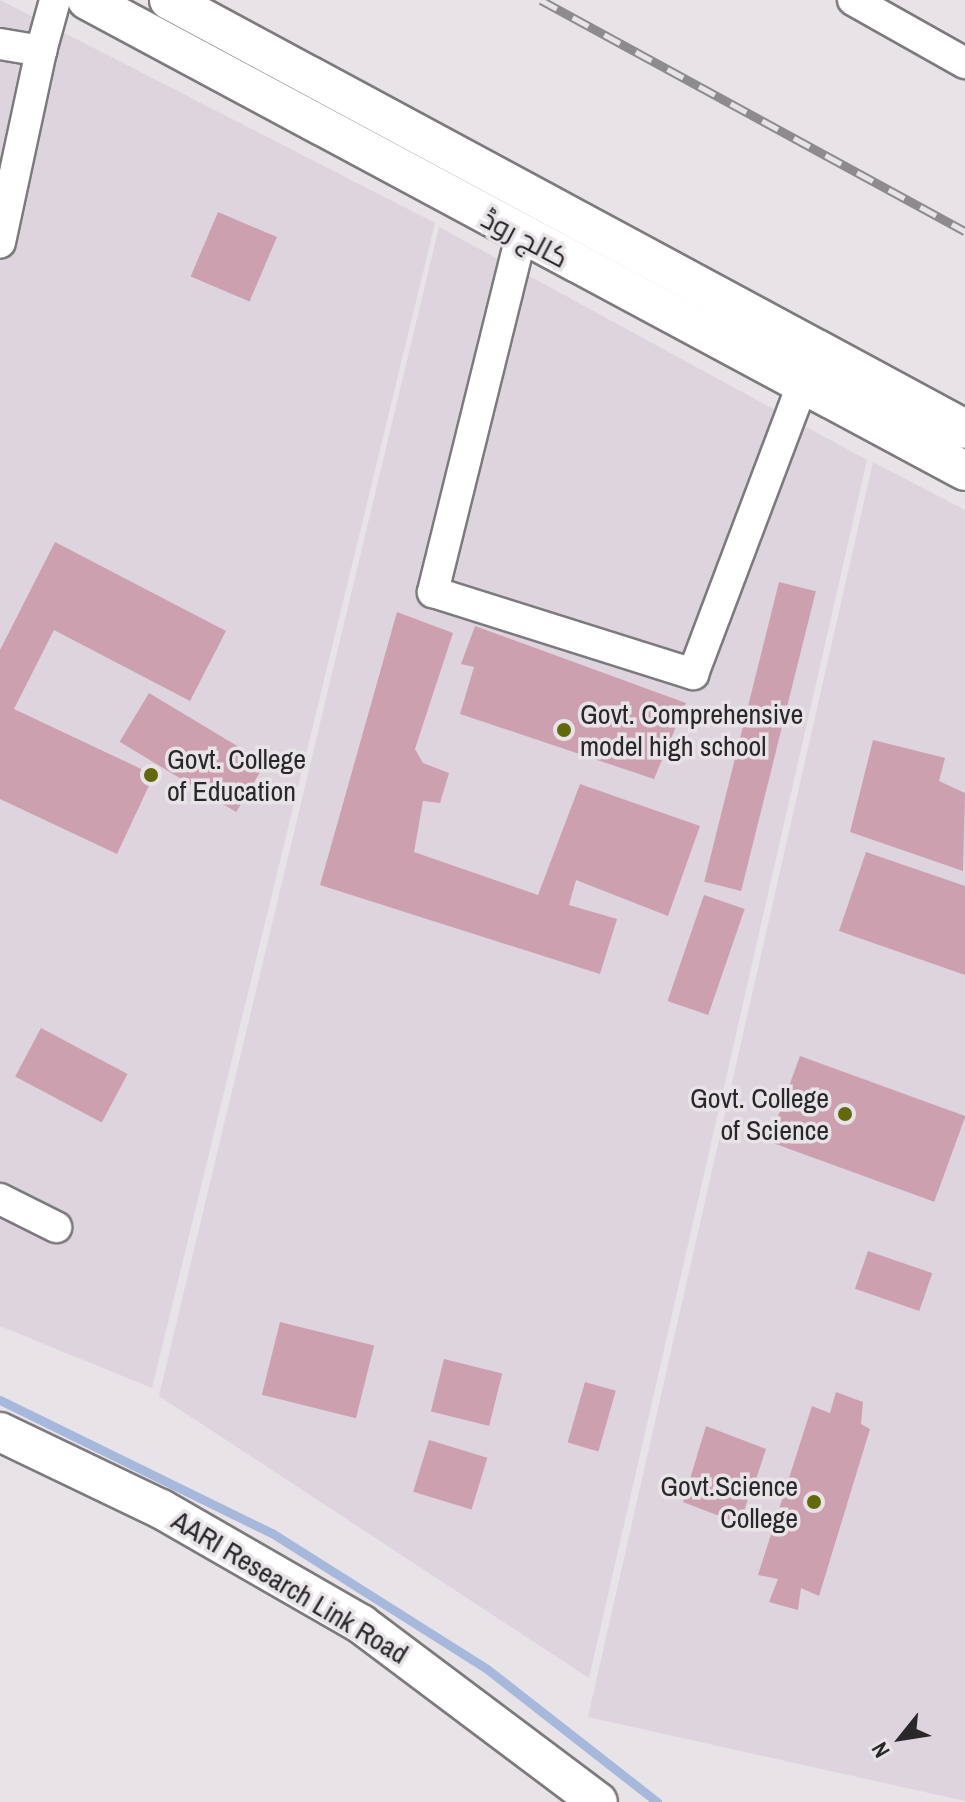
<!DOCTYPE html>
<meta charset="utf-8">
<style>
body{margin:0}
#map{position:relative;width:965px;height:1802px;overflow:hidden;background:#e7e3e7;font-family:"Archivo Narrow",Cairo,sans-serif}
div>[style]{position:absolute}
.built>*{inset:0;background:#ddd4dd}
.stream>*{height:9px;margin:-4.5px;padding:0 4.5px;transform-origin:4.5px;border-radius:4.5px;background:#a7b8dd}
.building>*{inset:0;background:#cda0b0;transform-origin:0 0}
.roads{filter:drop-shadow(2px 0 #7d7a7d) drop-shadow(-2px 0 #7d7a7d) drop-shadow(0 2px #7d7a7d) drop-shadow(0 -2px #7d7a7d)}
.minor>*{height:30px;margin:-15px;padding:0 15px;transform-origin:15px;border-radius:15px;background:#fff}
.major>*{height:38px;margin:-19px;padding:0 19px;transform-origin:19px;border-radius:19px;background:#fff}
.rail>*{height:9px;margin-top:-4.5px;transform-origin:0;background:repeating-linear-gradient(90deg,#e7e3e7 0 18px,#8e8b8e 0 36px);box-sizing:border-box;border-block:2px solid #8e8b8e}
.dots>*{width:22px;height:22px;translate:-50% -50%;box-sizing:border-box;border:4px solid #e7e3e7;border-radius:50%}
span{translate:-50% -50%;white-space:nowrap;text-align:center;line-height:1.15;-webkit-text-stroke:7px #e7e3e7;paint-order:stroke}
.street-label{font-size:28px;color:#292729}
.poi-label{font-size:28px;color:#292729}
.left{translate:0 -50%;text-align:left}
.right{translate:-100% -50%;text-align:right}
.north{position:absolute;left:861px;top:1698px;width:80px;height:80px;-webkit-text-stroke:6px #e7e3e7;paint-order:stroke;rotate:240deg;font-size:22px;font-weight:700;line-height:32px;text-align:center;color:#292729}
.north::after{content:'';display:block;margin:auto;width:28px;height:36px;background:#292729;clip-path:polygon(50% 0,100% 100%,50% 72%,0 100%)}
</style>
<div id="map">
<div class="built">
<div style="clip-path:polygon(0 0,435px 223px,152px 1388px,0 1326px)"></div>
<div style="clip-path:polygon(439px 227px,867px 460px,589px 1678px,159px 1396px)"></div>
<div style="clip-path:polygon(873px 462px,965px 510px,965px 1801px,588px 1717px)"></div>
</div>
<div class="stream">
<div style="left:0;top:1400px;width:303px;rotate:26.1deg"></div>
<div style="left:272px;top:1533px;width:254px;rotate:32.3deg"></div>
<div style="left:487px;top:1669px;width:216px;rotate:38deg"></div>
</div>
<div class="building">
<div style="left:218px;top:212px;width:64px;height:70px;rotate:23deg"></div>
<div style="clip-path:polygon(55px 542px,226px 631px,190px 701px,54px 630px,14px 709px,154px 775px,117px 854px,0 799px,0 650px)"></div>
<div style="left:779px;top:582px;width:38px;height:309px;rotate:14deg"></div>
<div style="clip-path:polygon(397px 612px,453px 633px,415px 749px,423px 763px,449px 773px,440px 803px,423px 801px,414px 852px,538px 895px,580px 784px,700px 826px,668px 916px,576px 880px,569px 905px,617px 919px,600px 974px,320px 885px)"></div>
<div style="clip-path:polygon(475px 626px,686px 703px,654px 779px,460px 714px,474px 667px,461px 664px)"></div>
<div style="left:149px;top:693px;width:136px;height:57px;rotate:31deg"></div>
<div style="clip-path:polygon(873px 740px,945px 758px,939px 781px,965px 793px,963px 871px,850px 832px)"></div>
<div style="clip-path:polygon(866px 852px,965px 886px,965px 975px,839px 931px)"></div>
<div style="left:704px;top:895px;width:43px;height:112px;rotate:19deg"></div>
<div style="left:41px;top:1028px;width:98px;height:55px;rotate:28deg"></div>
<div style="left:800px;top:1056px;width:176px;height:91px;rotate:20deg"></div>
<div style="left:868px;top:1251px;width:68px;height:40px;rotate:19deg"></div>
<div style="left:280px;top:1322px;width:97px;height:75px;rotate:14deg"></div>
<div style="left:444px;top:1359px;width:60px;height:54px;rotate:14deg"></div>
<div style="left:585px;top:1382px;width:32px;height:63px;rotate:16deg"></div>
<div style="clip-path:polygon(836px 1392px,863px 1402px,861px 1424px,870px 1429px,819px 1596px,801px 1588px,798px 1610px,769px 1602px,778px 1579px,758px 1575px,812px 1406px,830px 1413px)"></div>
<div style="clip-path:polygon(706px 1426px,766px 1449px,756px 1479px,778px 1488px,775px 1498px,750px 1492px,740px 1524px,683px 1502px)"></div>
<div style="left:429px;top:1440px;width:61px;height:54px;rotate:17deg"></div>
</div>
<div class="roads">
<div class="minor">
<div style="left:853px;top:0;width:129px;rotate:29.4deg"></div>
<div style="left:0;top:44px;width:42px;rotate:9.7deg"></div>
<div style="left:41px;top:51px;width:196px;rotate:102.1deg"></div>
<div style="left:41px;top:51px;width:53px;rotate:-74.6deg"></div>
<div style="left:521px;top:236px;width:367px;rotate:103.9deg"></div>
<div style="left:433px;top:592px;width:273px;rotate:17.5deg"></div>
<div style="left:693px;top:674px;width:309px;rotate:-69.3deg"></div>
<div style="left:0;top:1199px;width:63px;rotate:26.6deg"></div>
</div>
<div class="major">
<div style="left:87px;top:0;width:996px;rotate:28.21deg"></div>
<div style="left:169px;top:0;width:904px;rotate:28.32deg"></div>
<div style="left:0;top:1432px;width:178px;rotate:25.6deg"></div>
<div style="left:161px;top:1509px;width:231px;rotate:29.9deg"></div>
<div style="left:361px;top:1624px;width:296px;rotate:36.9deg"></div>
</div>
</div>
<div class="rail">
<div style="left:541px;top:0;width:483px;rotate:28.6deg"></div>
</div>
<div class="dots">
<div style="left:564px;top:730px;background:#62690a"></div>
<div style="left:151px;top:775px;background:#62690a"></div>
<div style="left:845px;top:1114px;background:#62690a"></div>
<div style="left:814px;top:1502px;background:#62690a"></div>
</div>
<div class="street-label">
<span style="left:525px;top:238px;rotate:28deg">کالج روڈ</span>
<span style="left:290px;top:1587px;rotate:31deg">AARI Research Link Road</span>
</div>
<div class="poi-label">
<span class="left" style="left:580px;top:730px">Govt. Comprehensive<br>model high school</span>
<span class="left" style="left:167px;top:775px">Govt. College<br>of Education</span>
<span class="right" style="left:829px;top:1114px">Govt. College<br>of Science</span>
<span class="right" style="left:798px;top:1502px">Govt.Science<br>College</span>
</div>
<div class="north">N</div>
</div>
